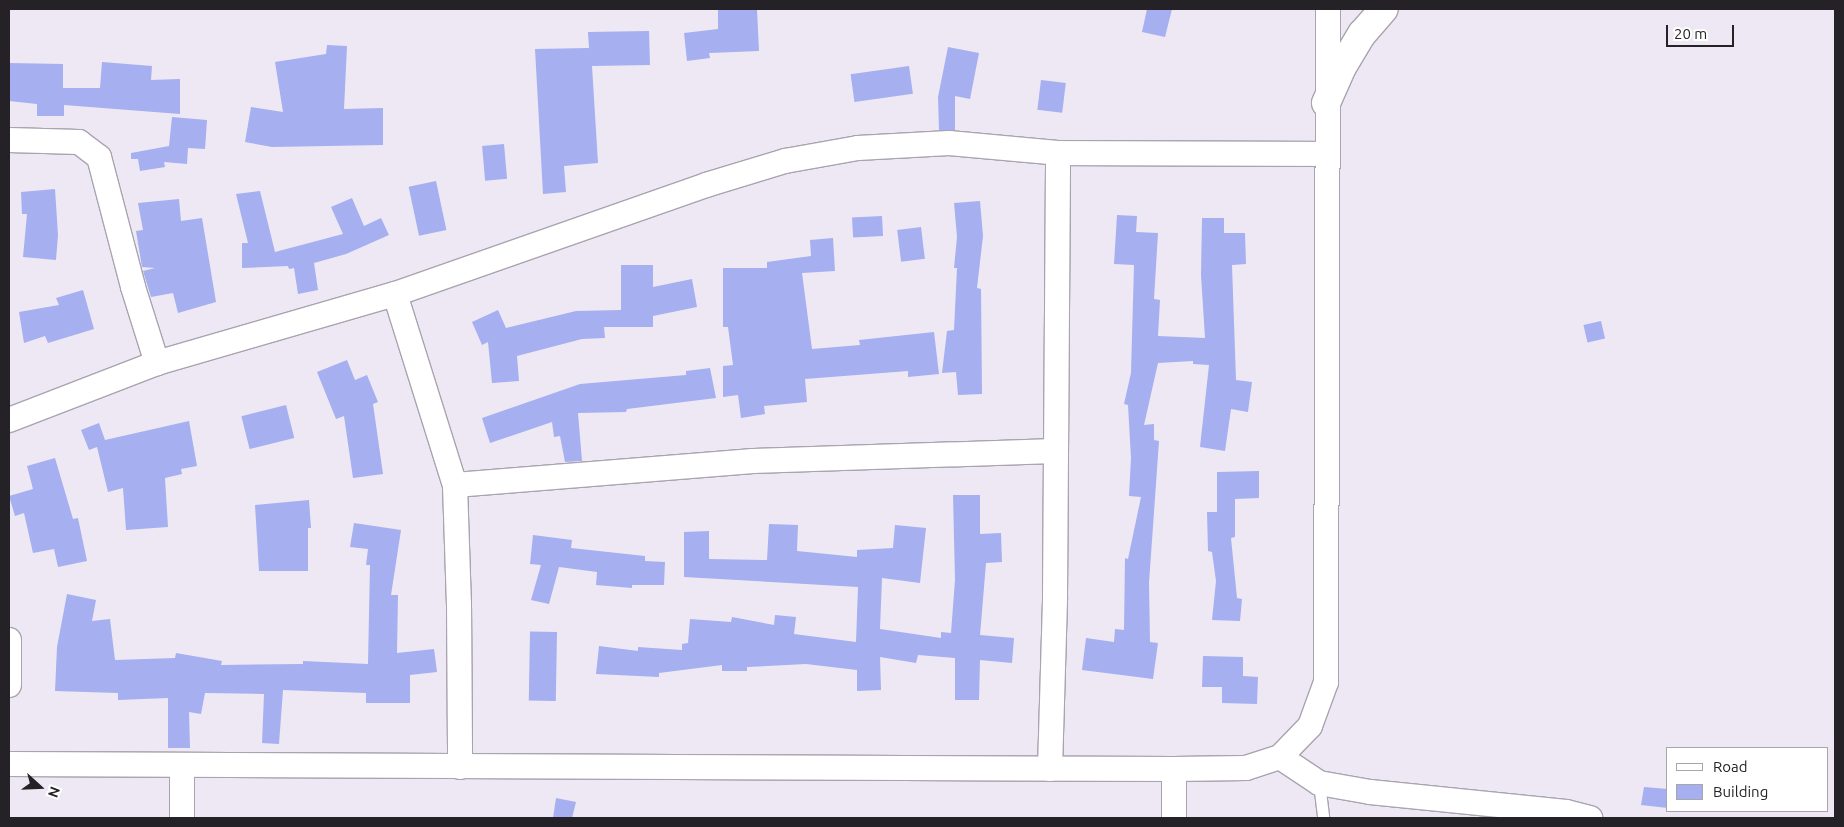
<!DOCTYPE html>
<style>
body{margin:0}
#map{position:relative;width:1844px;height:827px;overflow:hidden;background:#ede8f4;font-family:Ubuntu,sans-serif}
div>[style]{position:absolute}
.building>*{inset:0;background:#a6afef;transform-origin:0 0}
.roads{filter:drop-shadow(1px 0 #a9a4af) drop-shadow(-1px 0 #a9a4af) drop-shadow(0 1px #a9a4af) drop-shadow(0 -1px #a9a4af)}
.service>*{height:11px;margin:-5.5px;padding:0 5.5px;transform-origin:5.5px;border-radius:5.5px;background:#fff}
.minor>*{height:24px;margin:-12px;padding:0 12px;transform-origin:12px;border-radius:12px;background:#fff}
.tertiary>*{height:28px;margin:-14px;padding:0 14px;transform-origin:14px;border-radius:14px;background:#fff}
span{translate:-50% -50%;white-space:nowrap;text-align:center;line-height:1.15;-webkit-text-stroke:5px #fff;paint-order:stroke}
.frame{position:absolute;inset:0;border:10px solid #242226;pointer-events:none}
.legend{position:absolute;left:1666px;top:747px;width:162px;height:65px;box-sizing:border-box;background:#fff;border:1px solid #a7a7a8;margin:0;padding:6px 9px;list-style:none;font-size:15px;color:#242226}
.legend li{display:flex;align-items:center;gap:10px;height:25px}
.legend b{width:25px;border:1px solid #a7a7a8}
.north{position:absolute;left:15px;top:762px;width:50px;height:50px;-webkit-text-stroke:4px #fff;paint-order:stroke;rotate:110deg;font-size:14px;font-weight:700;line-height:20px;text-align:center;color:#242226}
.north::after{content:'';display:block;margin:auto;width:18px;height:22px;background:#242226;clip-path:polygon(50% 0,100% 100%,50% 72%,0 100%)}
.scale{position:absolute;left:1666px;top:25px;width:68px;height:22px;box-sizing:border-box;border:2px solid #242226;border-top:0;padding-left:6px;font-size:15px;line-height:18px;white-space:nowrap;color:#242226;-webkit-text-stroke:4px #fff;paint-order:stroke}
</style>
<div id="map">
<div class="building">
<div style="clip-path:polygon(718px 9px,757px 9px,759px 51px,709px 53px,710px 58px,687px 61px,684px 33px,718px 29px)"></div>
<div style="clip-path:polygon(1147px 9px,1172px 9px,1165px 37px,1142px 32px)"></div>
<div style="clip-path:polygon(649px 31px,650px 65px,592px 66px,598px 163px,564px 166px,566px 192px,543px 194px,535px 49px,589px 48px,588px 32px)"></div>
<div style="clip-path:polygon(327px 45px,347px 46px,344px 109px,383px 108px,383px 145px,272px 147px,245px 142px,251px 107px,283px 112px,275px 62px,326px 54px)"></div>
<div style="clip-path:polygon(948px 47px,979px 53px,970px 99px,955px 96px,955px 130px,939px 130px,938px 97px)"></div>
<div style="clip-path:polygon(102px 62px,152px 66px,151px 80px,180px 79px,180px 114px,64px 105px,64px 116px,37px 116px,37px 104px,9px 101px,9px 63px,63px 64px,63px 88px,100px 88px)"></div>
<div style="left:909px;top:66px;width:28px;height:59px;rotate:82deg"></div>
<div style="left:1041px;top:80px;width:25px;height:30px;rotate:7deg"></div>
<div style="clip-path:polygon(172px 117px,207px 120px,205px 149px,188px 148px,187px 164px,164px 162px,165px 167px,140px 171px,138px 159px,131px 159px,131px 153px,169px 146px)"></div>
<div style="left:504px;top:144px;width:35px;height:22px;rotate:85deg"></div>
<div style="left:436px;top:181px;width:50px;height:28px;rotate:78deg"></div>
<div style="clip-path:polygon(55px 189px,58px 235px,56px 260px,23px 257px,27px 214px,22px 214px,21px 192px)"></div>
<div style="clip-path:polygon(260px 191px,275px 252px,343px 234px,331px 207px,352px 198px,364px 226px,381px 218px,389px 235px,346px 254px,314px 263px,318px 290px,298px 294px,294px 268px,289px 269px,288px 266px,242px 268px,242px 243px,248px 243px,236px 194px)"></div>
<div style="clip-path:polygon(179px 199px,181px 221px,202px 218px,216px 302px,178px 313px,173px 293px,151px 297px,143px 271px,155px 268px,142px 267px,136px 231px,143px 230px,138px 203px)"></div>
<div style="clip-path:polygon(980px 201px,983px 236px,977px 288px,981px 289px,982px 394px,958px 395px,956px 372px,942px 373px,947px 331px,954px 330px,957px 268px,954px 268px,957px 237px,954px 203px)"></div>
<div style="clip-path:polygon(1117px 215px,1137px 216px,1136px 232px,1158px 233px,1154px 299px,1160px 300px,1158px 336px,1205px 338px,1201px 275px,1202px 218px,1224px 218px,1224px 233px,1245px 233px,1246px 264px,1232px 265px,1236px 380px,1252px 382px,1248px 412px,1231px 409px,1225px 451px,1200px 447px,1209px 365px,1193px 364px,1193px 361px,1158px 363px,1144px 425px,1154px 424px,1154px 440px,1159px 441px,1149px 583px,1150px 642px,1158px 643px,1153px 679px,1082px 670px,1086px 638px,1114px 642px,1115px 629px,1124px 630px,1125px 558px,1128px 559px,1141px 497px,1129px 496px,1131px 458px,1128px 405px,1124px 404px,1131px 373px,1134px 265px,1114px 264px)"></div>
<div style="left:882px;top:216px;width:20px;height:30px;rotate:87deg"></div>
<div style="left:921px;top:227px;width:32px;height:24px;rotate:83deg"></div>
<div style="clip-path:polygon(833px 238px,835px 271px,802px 273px,812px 349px,860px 345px,859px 340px,934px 332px,939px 374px,908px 377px,908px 371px,805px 379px,807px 402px,764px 406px,765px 414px,741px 418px,738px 395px,723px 397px,723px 366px,733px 365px,728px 327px,723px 327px,723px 268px,767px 268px,767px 262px,811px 256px,810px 240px)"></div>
<div style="clip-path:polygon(621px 265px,653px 265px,653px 287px,692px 279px,697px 307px,653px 316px,653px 327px,604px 327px,605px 338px,582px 339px,517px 356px,519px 381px,492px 383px,488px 342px,482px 345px,472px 322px,498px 310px,506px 328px,576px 311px,621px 310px)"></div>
<div style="clip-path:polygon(83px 290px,94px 329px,48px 343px,45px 336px,24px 343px,19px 312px,59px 305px,56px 298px)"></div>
<div style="left:1601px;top:321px;width:18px;height:18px;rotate:77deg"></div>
<div style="clip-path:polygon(347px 360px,355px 380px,367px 375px,378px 402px,373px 404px,383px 474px,353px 478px,344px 416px,336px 419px,317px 372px)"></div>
<div style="clip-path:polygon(710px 368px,716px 398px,627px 409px,626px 412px,578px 413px,582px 461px,565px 462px,560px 436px,554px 437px,552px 422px,490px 443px,482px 418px,580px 384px,686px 375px,686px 371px)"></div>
<div style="left:286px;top:405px;width:34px;height:46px;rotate:76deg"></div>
<div style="clip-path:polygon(189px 421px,197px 466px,181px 469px,182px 474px,165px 478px,168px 527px,126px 530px,123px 488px,108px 492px,97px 447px,89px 450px,81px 430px,99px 423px,105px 440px)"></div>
<div style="clip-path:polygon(55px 458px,73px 519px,78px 518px,87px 561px,58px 567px,54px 549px,33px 553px,24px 513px,15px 516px,9px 496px,33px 489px,27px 466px)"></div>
<div style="clip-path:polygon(1259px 471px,1259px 498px,1235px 499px,1235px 537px,1231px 538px,1237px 598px,1242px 599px,1240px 621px,1212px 620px,1216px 581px,1212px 552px,1208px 551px,1207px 512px,1217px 512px,1217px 472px)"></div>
<div style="clip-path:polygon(953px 495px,980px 495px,980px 534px,1001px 533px,1002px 562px,986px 563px,980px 635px,1014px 638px,1012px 663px,980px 660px,979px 700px,955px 700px,955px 658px,918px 655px,916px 663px,880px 657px,881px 690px,857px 691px,857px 670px,806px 664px,747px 667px,747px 671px,722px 671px,722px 665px,659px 673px,659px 677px,596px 674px,599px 646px,638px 651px,638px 647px,682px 650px,682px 644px,688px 643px,690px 619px,731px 622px,732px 617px,774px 625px,775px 615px,796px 617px,794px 634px,856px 642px,858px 587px,684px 577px,684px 532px,709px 531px,709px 559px,767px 560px,769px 524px,798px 525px,797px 551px,857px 557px,857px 550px,893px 548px,895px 525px,926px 528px,920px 583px,882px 578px,880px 629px,941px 638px,941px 632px,951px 633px,955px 580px)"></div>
<div style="clip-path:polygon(309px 500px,311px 528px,308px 528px,308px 571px,259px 571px,255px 505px)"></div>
<div style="clip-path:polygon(354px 523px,401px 530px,391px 595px,398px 595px,397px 653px,434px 649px,437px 672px,410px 675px,410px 703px,366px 703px,366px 693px,283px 690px,279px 744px,262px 743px,264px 694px,205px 693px,201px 714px,189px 712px,190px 748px,168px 748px,168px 698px,118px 700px,118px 693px,55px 691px,57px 647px,67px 594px,96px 600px,92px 621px,110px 619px,115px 660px,175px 658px,176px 653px,222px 661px,221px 665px,303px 664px,303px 661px,368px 664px,370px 565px,366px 565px,368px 549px,350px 547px)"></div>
<div style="clip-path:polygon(533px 535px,572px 540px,571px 548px,645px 556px,645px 561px,665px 562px,664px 585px,632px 585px,632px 588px,596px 585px,597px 572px,559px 567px,549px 604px,531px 600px,541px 565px,530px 564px)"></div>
<div style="left:557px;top:632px;width:69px;height:27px;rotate:91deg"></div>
<div style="clip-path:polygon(1203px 656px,1243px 657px,1243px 676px,1258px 677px,1257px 704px,1222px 703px,1222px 687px,1202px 687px)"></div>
<div style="clip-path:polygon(1644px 787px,1668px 789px,1668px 808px,1641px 805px)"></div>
<div style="clip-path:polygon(556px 798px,576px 802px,572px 818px,553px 818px)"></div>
</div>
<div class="roads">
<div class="service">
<div style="left:1319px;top:783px;width:35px;rotate:83deg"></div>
</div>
<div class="minor">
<div style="left:9px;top:140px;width:70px;rotate:1.6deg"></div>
<div style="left:79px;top:142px;width:25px;rotate:37deg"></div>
<div style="left:99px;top:157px;width:134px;rotate:75.3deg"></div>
<div style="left:133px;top:287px;width:80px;rotate:72.5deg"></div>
<div style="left:395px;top:294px;width:200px;rotate:72.6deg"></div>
<div style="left:455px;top:485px;width:119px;rotate:88.1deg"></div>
<div style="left:459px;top:604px;width:163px;rotate:89.6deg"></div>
<div style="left:9px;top:420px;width:159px;rotate:-21.1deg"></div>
<div style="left:157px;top:363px;width:248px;rotate:-16.2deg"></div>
<div style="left:395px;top:294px;width:330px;rotate:-19.3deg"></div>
<div style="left:706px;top:185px;width:83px;rotate:-16.9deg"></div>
<div style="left:785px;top:161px;width:74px;rotate:-10.1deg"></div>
<div style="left:858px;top:148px;width:91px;rotate:-3.1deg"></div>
<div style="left:949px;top:143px;width:109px;rotate:5.2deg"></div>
<div style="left:1058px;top:153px;width:268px;rotate:0.2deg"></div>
<div style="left:455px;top:485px;width:299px;rotate:-4.6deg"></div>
<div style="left:753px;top:461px;width:302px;rotate:-1.9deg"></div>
<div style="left:9px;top:640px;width:45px;rotate:90deg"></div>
<div style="left:1280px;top:757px;width:47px;rotate:33.7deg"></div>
<div style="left:1319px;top:783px;width:52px;rotate:10deg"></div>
<div style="left:1370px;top:792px;width:197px;rotate:5.8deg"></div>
<div style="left:1566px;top:812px;width:25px;rotate:14deg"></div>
<div style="left:9px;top:764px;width:1165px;rotate:0.25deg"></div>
<div style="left:1174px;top:769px;width:72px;rotate:-0.8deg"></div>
<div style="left:1246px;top:768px;width:36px;rotate:-18deg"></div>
<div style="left:1280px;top:757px;width:43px;rotate:-45.9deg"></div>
<div style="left:1310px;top:726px;width:47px;rotate:-70deg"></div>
<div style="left:1326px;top:682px;width:673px;rotate:-89.83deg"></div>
<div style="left:1050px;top:769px;width:172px;rotate:-88.3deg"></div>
<div style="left:1055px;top:597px;width:444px;rotate:-89.6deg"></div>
<div style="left:1174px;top:769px;width:49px;rotate:90deg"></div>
<div style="left:182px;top:818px;width:52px;rotate:-90deg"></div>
</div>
<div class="tertiary">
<div style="left:1326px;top:103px;width:39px;rotate:-66deg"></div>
<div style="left:1342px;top:67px;width:39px;rotate:-59deg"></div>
<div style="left:1362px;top:34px;width:33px;rotate:-49deg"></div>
</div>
</div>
<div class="frame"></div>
<ul class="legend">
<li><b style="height:6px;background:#fff"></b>Road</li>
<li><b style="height:14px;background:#a6afef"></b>Building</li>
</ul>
<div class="north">N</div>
<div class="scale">20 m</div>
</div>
